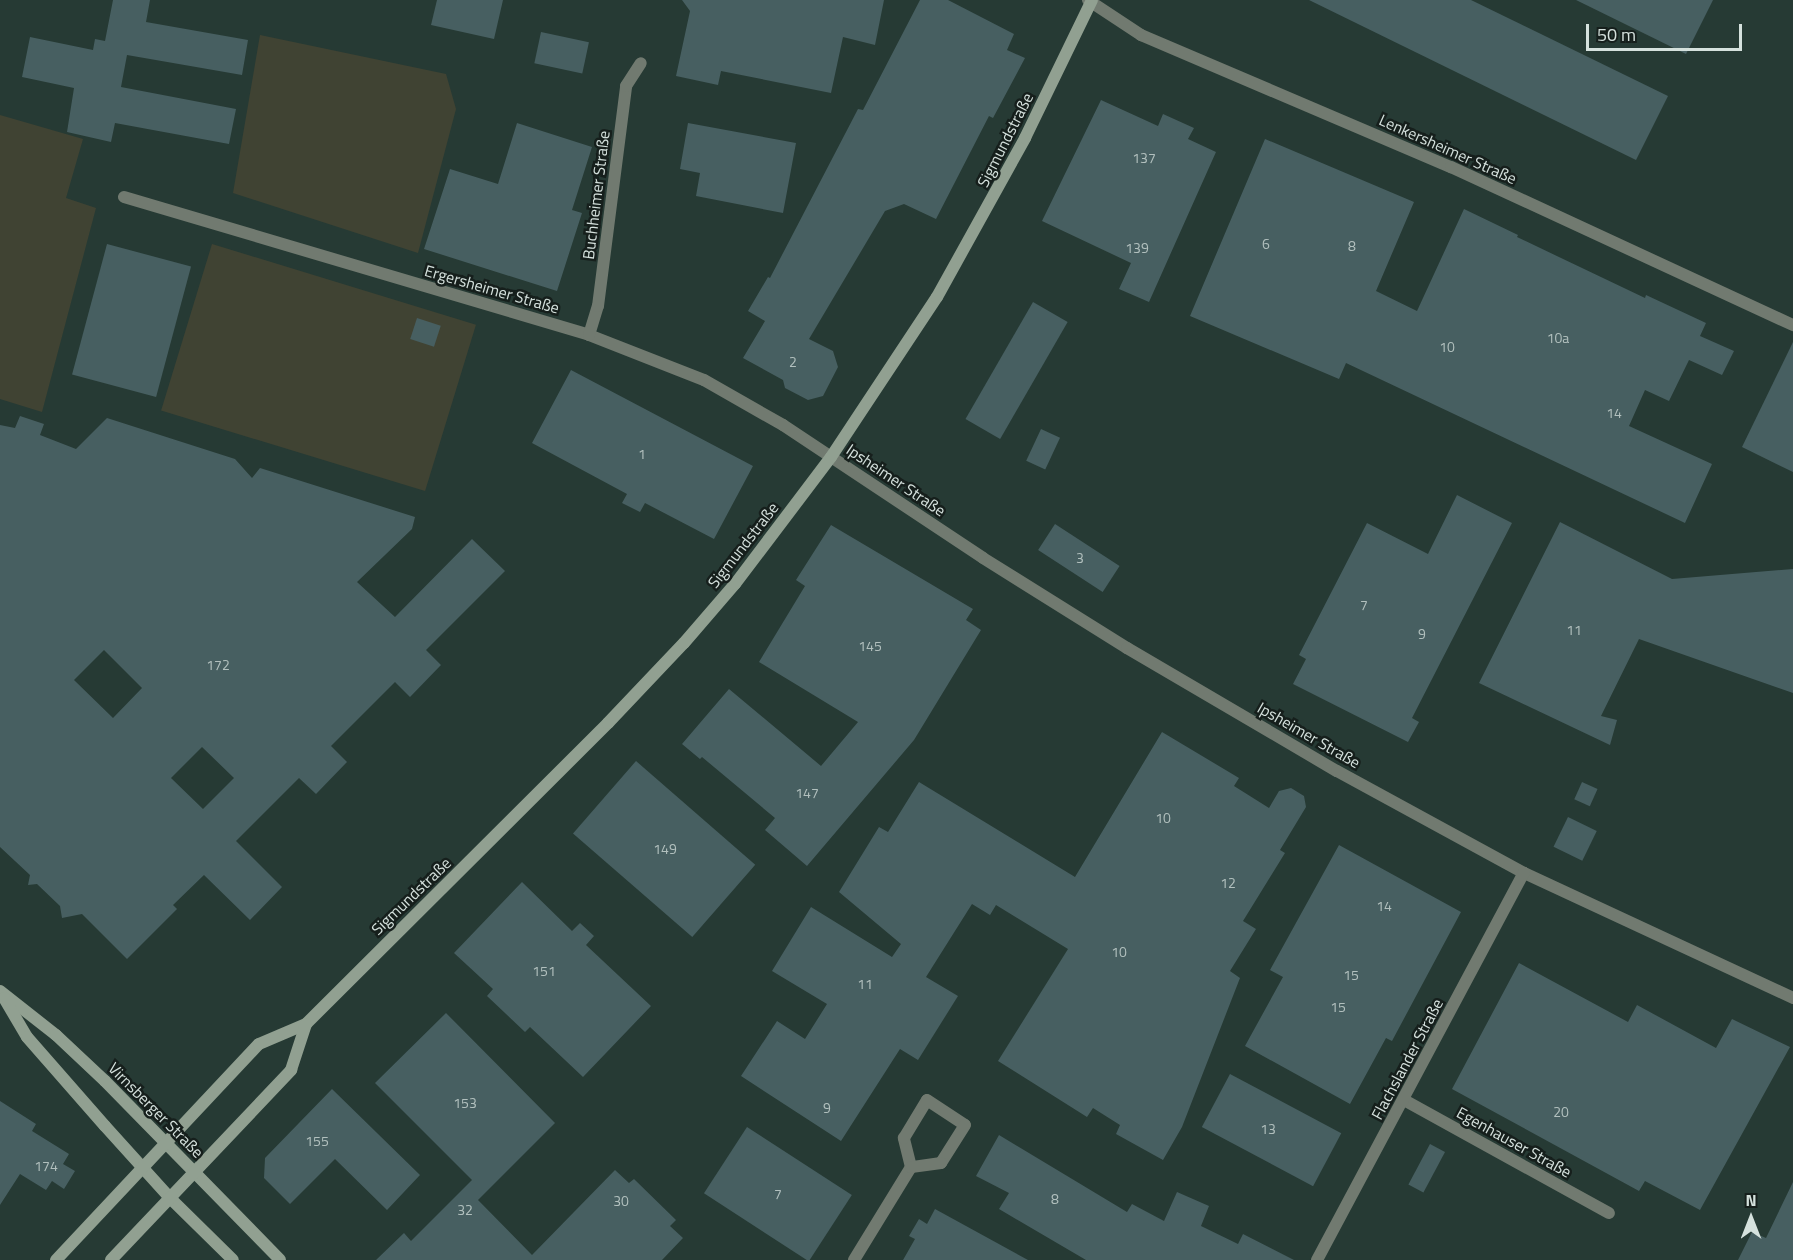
<!DOCTYPE html>
<meta charset="utf-8">
<style>
body{margin:0}
#map{position:relative;width:1793px;height:1260px;overflow:hidden;background:#263a34;font-family:"Titillium Web",sans-serif}
div>[style]{position:absolute}
.green>*{inset:0;background:#404333;transform-origin:0 0}
.building>*{inset:0;background:#475f61;transform-origin:0 0}
.minor>*{height:12px;margin:-6px;padding:0 6px;transform-origin:6px;border-radius:6px;background:#717a70}
.secondary>*{height:12px;margin:-6px;padding:0 6px;transform-origin:6px;border-radius:6px;background:#91a091}
span{translate:-50% -50%;white-space:nowrap;text-align:center;line-height:1.15;-webkit-text-stroke:5px #161f1c;paint-order:stroke}
.number-label{font-size:14px;color:#b2c0be}
.number-label span{-webkit-text-stroke-width:0}
.street-label{font-size:16px;color:#d5e1dd}
.north{position:absolute;left:1721px;top:1188px;width:60px;height:60px;-webkit-text-stroke:4px #161f1c;paint-order:stroke;rotate:0deg;font-size:16px;font-weight:700;line-height:24px;text-align:center;color:#d5e1dd}
.north::after{content:'';display:block;margin:auto;width:21px;height:27px;background:#d5e1dd;clip-path:polygon(50% 0,100% 100%,50% 72%,0 100%)}
.scale{position:absolute;left:1586px;top:24px;width:156px;height:27px;box-sizing:border-box;border:3px solid #d5e1dd;border-top:0;padding-left:8px;font-size:18px;line-height:21px;white-space:nowrap;color:#d5e1dd;-webkit-text-stroke:4px #161f1c;paint-order:stroke}
</style>
<div id="map">
<div class="green">
<div style="clip-path:polygon(260px 35px,446px 74px,456px 109px,418px 253px,233px 193px)"></div>
<div style="clip-path:polygon(0 115px,83px 139px,66px 198px,96px 208px,42px 412px,0 399px)"></div>
<div style="left:212px;top:244px;width:276px;height:174px;rotate:17deg"></div>
</div>
<div class="building">
<div style="clip-path:polygon(113px 0,150px 0,146px 22px,248px 40px,242px 75px,127px 55px,121px 87px,236px 109px,229px 144px,115px 123px,111px 142px,67px 132px,74px 88px,22px 77px,30px 37px,93px 50px,95px 39px,105px 41px)"></div>
<div style="clip-path:polygon(437px 0,503px 0,494px 39px,431px 25px)"></div>
<div style="clip-path:polygon(682px 0,884px 0,875px 45px,843px 37px,831px 93px,721px 71px,718px 85px,676px 76px,690px 11px)"></div>
<div style="clip-path:polygon(920px 0,948px 0,1014px 34px,1007px 50px,1025px 58px,993px 118px,989px 116px,936px 219px,904px 204px,885px 211px,809px 339px,833px 351px,838px 367px,823px 396px,808px 400px,785px 388px,783px 380px,743px 358px,765px 321px,748px 311px,768px 277px,770px 278px,858px 109px,863px 110px)"></div>
<div style="clip-path:polygon(1309px 0,1471px 0,1668px 96px,1636px 160px)"></div>
<div style="clip-path:polygon(1576px 0,1713px 0,1686px 54px)"></div>
<div style="left:541px;top:32px;width:49px;height:32px;rotate:12deg"></div>
<div style="clip-path:polygon(1101px 100px,1158px 126px,1163px 114px,1194px 128px,1188px 139px,1216px 152px,1149px 302px,1119px 289px,1131px 263px,1042px 221px)"></div>
<div style="clip-path:polygon(517px 123px,592px 147px,572px 210px,582px 213px,557px 291px,424px 249px,450px 169px,498px 184px)"></div>
<div style="clip-path:polygon(688px 123px,796px 143px,783px 213px,696px 196px,700px 173px,680px 169px)"></div>
<div style="clip-path:polygon(1265px 139px,1414px 202px,1376px 291px,1417px 311px,1464px 209px,1518px 235px,1517px 237px,1645px 298px,1646px 295px,1706px 323px,1700px 336px,1734px 351px,1722px 375px,1689px 360px,1669px 401px,1645px 390px,1629px 426px,1712px 464px,1685px 523px,1346px 363px,1339px 379px,1190px 316px)"></div>
<div style="left:107px;top:244px;width:87px;height:135px;rotate:15deg"></div>
<div style="left:1033px;top:302px;width:40px;height:135px;rotate:30deg"></div>
<div style="left:417px;top:318px;width:25px;height:22px;rotate:18deg"></div>
<div style="clip-path:polygon(1793px 342px,1793px 472px,1742px 447px)"></div>
<div style="clip-path:polygon(571px 370px,753px 466px,714px 539px,645px 503px,640px 512px,622px 503px,627px 494px,532px 443px)"></div>
<div style="clip-path:polygon(evenodd,20px 416px,44px 424px,40px 435px,76px 449px,107px 418px,235px 459px,252px 478px,260px 468px,415px 517px,412px 529px,357px 582px,395px 617px,472px 539px,505px 571px,426px 650px,441px 665px,410px 697px,395px 682px,331px 746px,347px 762px,316px 794px,299px 778px,236px 841px,282px 887px,250px 920px,204px 875px,173px 905px,177px 909px,127px 959px,82px 914px,62px 918px,60px 906px,37px 884px,28px 885px,30px 875px,0 847px,0 425px,15px 428px,20px 416px,104px 650px,142px 688px,113px 718px,74px 680px,104px 650px,20px 416px,202px 747px,234px 778px,203px 809px,171px 778px,202px 747px)"></div>
<div style="left:1041px;top:429px;width:21px;height:35px;rotate:25deg"></div>
<div style="clip-path:polygon(1457px 495px,1512px 523px,1412px 718px,1419px 722px,1408px 742px,1293px 684px,1306px 659px,1299px 655px,1367px 523px,1428px 554px)"></div>
<div style="clip-path:polygon(1560px 522px,1672px 579px,1793px 569px,1793px 693px,1639px 639px,1601px 716px,1617px 720px,1610px 745px,1479px 683px)"></div>
<div style="left:1055px;top:524px;width:77px;height:31px;rotate:33deg"></div>
<div style="clip-path:polygon(831px 525px,973px 609px,966px 620px,981px 630px,914px 740px,807px 866px,765px 830px,775px 818px,702px 757px,700px 759px,682px 744px,729px 689px,821px 766px,858px 722px,759px 662px,805px 586px,796px 580px)"></div>
<div style="clip-path:polygon(1162px 732px,1239px 778px,1234px 786px,1269px 808px,1279px 791px,1291px 788px,1304px 796px,1306px 807px,1280px 850px,1285px 853px,1243px 921px,1256px 929px,1230px 971px,1240px 978px,1182px 1127px,1163px 1160px,1116px 1134px,1120px 1125px,1093px 1108px,1087px 1117px,998px 1061px,1068px 949px,996px 905px,990px 915px,972px 904px,926px 977px,958px 996px,918px 1060px,900px 1049px,841px 1141px,741px 1076px,777px 1021px,805px 1039px,827px 1004px,772px 971px,811px 907px,892px 957px,901px 944px,839px 892px,879px 827px,888px 832px,919px 782px,1075px 877px)"></div>
<div style="left:636px;top:761px;width:158px;height:96px;rotate:41deg"></div>
<div style="left:1582px;top:782px;width:17px;height:19px;rotate:24deg"></div>
<div style="left:1568px;top:817px;width:32px;height:33px;rotate:26deg"></div>
<div style="clip-path:polygon(1339px 845px,1461px 912px,1392px 1041px,1386px 1038px,1350px 1104px,1245px 1046px,1283px 977px,1270px 970px)"></div>
<div style="clip-path:polygon(522px 882px,572px 931px,580px 923px,594px 936px,586px 945px,651px 1006px,583px 1077px,530px 1027px,525px 1032px,487px 996px,493px 989px,454px 953px)"></div>
<div style="clip-path:polygon(1519px 963px,1628px 1022px,1637px 1005px,1716px 1048px,1732px 1019px,1790px 1047px,1700px 1210px,1645px 1181px,1639px 1191px,1452px 1089px)"></div>
<div style="clip-path:polygon(446px 1013px,555px 1123px,478px 1200px,532px 1255px,615px 1170px,629px 1183px,634px 1179px,676px 1220px,670px 1226px,683px 1238px,662px 1260px,376px 1260px,404px 1233px,411px 1241px,472px 1180px,375px 1083px)"></div>
<div style="left:1230px;top:1074px;width:126px;height:60px;rotate:28deg"></div>
<div style="clip-path:polygon(332px 1089px,420px 1175px,387px 1210px,335px 1159px,290px 1204px,264px 1178px,265px 1158px)"></div>
<div style="clip-path:polygon(0 1101px,36px 1124px,32px 1131px,69px 1154px,63px 1164px,75px 1171px,64px 1189px,52px 1181px,46px 1190px,20px 1174px,0 1205px)"></div>
<div style="left:747px;top:1127px;width:125px;height:79px;rotate:33deg"></div>
<div style="clip-path:polygon(999px 1135px,1127px 1212px,1132px 1204px,1164px 1221px,1177px 1192px,1209px 1206px,1201px 1226px,1238px 1244px,1243px 1234px,1294px 1260px,1086px 1260px,999px 1209px,1009px 1193px,976px 1176px)"></div>
<div style="left:1430px;top:1144px;width:17px;height:46px;rotate:28deg"></div>
<div style="clip-path:polygon(1793px 1182px,1793px 1260px,1738px 1260px,1752px 1232px,1766px 1238px)"></div>
<div style="clip-path:polygon(935px 1209px,1028px 1260px,903px 1260px,915px 1239px,909px 1236px,919px 1219px,927px 1224px)"></div>
</div>
<div class="minor">
<div style="left:1088px;top:0;width:64px;rotate:33.4deg"></div>
<div style="left:1141px;top:35px;width:337px;rotate:23.1deg"></div>
<div style="left:1451px;top:167px;width:377px;rotate:24.8deg"></div>
<div style="left:124px;top:197px;width:485px;rotate:16.5deg"></div>
<div style="left:589px;top:335px;width:123px;rotate:21.4deg"></div>
<div style="left:704px;top:380px;width:91px;rotate:29.7deg"></div>
<div style="left:783px;top:425px;width:240px;rotate:33.6deg"></div>
<div style="left:983px;top:558px;width:170px;rotate:32deg"></div>
<div style="left:1127px;top:648px;width:243px;rotate:30.4deg"></div>
<div style="left:1337px;top:771px;width:213px;rotate:28.6deg"></div>
<div style="left:1524px;top:873px;width:297px;rotate:24.9deg"></div>
<div style="left:589px;top:335px;width:30px;rotate:-73deg"></div>
<div style="left:598px;top:306px;width:222px;rotate:-82.7deg"></div>
<div style="left:626px;top:86px;width:27px;rotate:-57deg"></div>
<div style="left:1404px;top:1100px;width:234px;rotate:28.9deg"></div>
<div style="left:854px;top:1260px;width:109px;rotate:-58.5deg"></div>
<div style="left:911px;top:1167px;width:30px;rotate:-104deg"></div>
<div style="left:904px;top:1138px;width:44px;rotate:-58.8deg"></div>
<div style="left:927px;top:1100px;width:45px;rotate:33.3deg"></div>
<div style="left:965px;top:1125px;width:45px;rotate:122.3deg"></div>
<div style="left:941px;top:1163px;width:30px;rotate:172deg"></div>
<div style="left:1317px;top:1260px;width:439px;rotate:-61.9deg"></div>
</div>
<div class="secondary">
<div style="left:0;top:991px;width:71px;rotate:38.2deg"></div>
<div style="left:56px;top:1035px;width:67px;rotate:43.2deg"></div>
<div style="left:105px;top:1081px;width:250px;rotate:45.6deg"></div>
<div style="left:4px;top:998px;width:45px;rotate:59.5deg"></div>
<div style="left:27px;top:1037px;width:118px;rotate:48.8deg"></div>
<div style="left:105px;top:1126px;width:97px;rotate:47.9deg"></div>
<div style="left:170px;top:1198px;width:88px;rotate:44.5deg"></div>
<div style="left:56px;top:1260px;width:296px;rotate:-46.8deg"></div>
<div style="left:259px;top:1044px;width:51px;rotate:-23.1deg"></div>
<div style="left:306px;top:1024px;width:426px;rotate:-44.9deg"></div>
<div style="left:608px;top:723px;width:110px;rotate:-46.5deg"></div>
<div style="left:684px;top:643px;width:78px;rotate:-49.2deg"></div>
<div style="left:735px;top:584px;width:159px;rotate:-52.9deg"></div>
<div style="left:831px;top:457px;width:192px;rotate:-56.5deg"></div>
<div style="left:937px;top:297px;width:182px;rotate:-61deg"></div>
<div style="left:1025px;top:138px;width:153px;rotate:-64.1deg"></div>
<div style="left:111px;top:1260px;width:262px;rotate:-46.5deg"></div>
<div style="left:291px;top:1070px;width:48px;rotate:-71.9deg"></div>
</div>
<div class="number-label">
<span style="left:1144px;top:158px">137</span>
<span style="left:1266px;top:244px">6</span>
<span style="left:1352px;top:246px">8</span>
<span style="left:1137px;top:248px">139</span>
<span style="left:1558px;top:338px">10a</span>
<span style="left:1447px;top:347px">10</span>
<span style="left:793px;top:362px">2</span>
<span style="left:1614px;top:413px">14</span>
<span style="left:642px;top:454px">1</span>
<span style="left:1080px;top:558px">3</span>
<span style="left:1364px;top:605px">7</span>
<span style="left:1574px;top:630px">11</span>
<span style="left:1422px;top:634px">9</span>
<span style="left:870px;top:646px">145</span>
<span style="left:218px;top:665px">172</span>
<span style="left:807px;top:793px">147</span>
<span style="left:1163px;top:818px">10</span>
<span style="left:665px;top:849px">149</span>
<span style="left:1228px;top:883px">12</span>
<span style="left:1384px;top:906px">14</span>
<span style="left:1119px;top:952px">10</span>
<span style="left:544px;top:971px">151</span>
<span style="left:1351px;top:975px">15</span>
<span style="left:865px;top:984px">11</span>
<span style="left:1338px;top:1007px">15</span>
<span style="left:465px;top:1103px">153</span>
<span style="left:827px;top:1108px">9</span>
<span style="left:1561px;top:1112px">20</span>
<span style="left:1268px;top:1129px">13</span>
<span style="left:317px;top:1141px">155</span>
<span style="left:46px;top:1166px">174</span>
<span style="left:778px;top:1194px">7</span>
<span style="left:1055px;top:1199px">8</span>
<span style="left:621px;top:1201px">30</span>
<span style="left:465px;top:1210px">32</span>
</div>
<div class="street-label">
<span style="left:1005px;top:140px;rotate:-63deg">Sigmundstraße</span>
<span style="left:1448px;top:149px;rotate:24deg">Lenkersheimer Straße</span>
<span style="left:596px;top:195px;rotate:-83deg">Buchheimer Straße</span>
<span style="left:492px;top:289px;rotate:16deg">Ergersheimer Straße</span>
<span style="left:896px;top:480px;rotate:34deg">Ipsheimer Straße</span>
<span style="left:743px;top:545px;rotate:-52deg">Sigmundstraße</span>
<span style="left:1309px;top:735px;rotate:30deg">Ipsheimer Straße</span>
<span style="left:411px;top:896px;rotate:-44deg">Sigmundstraße</span>
<span style="left:1407px;top:1059px;rotate:-62deg">Flachslander Straße</span>
<span style="left:156px;top:1110px;rotate:45deg">Virnsberger Straße</span>
<span style="left:1514px;top:1142px;rotate:29deg">Egenhauser Straße</span>
</div>
<div class="north">N</div>
<div class="scale">50 m</div>
</div>
